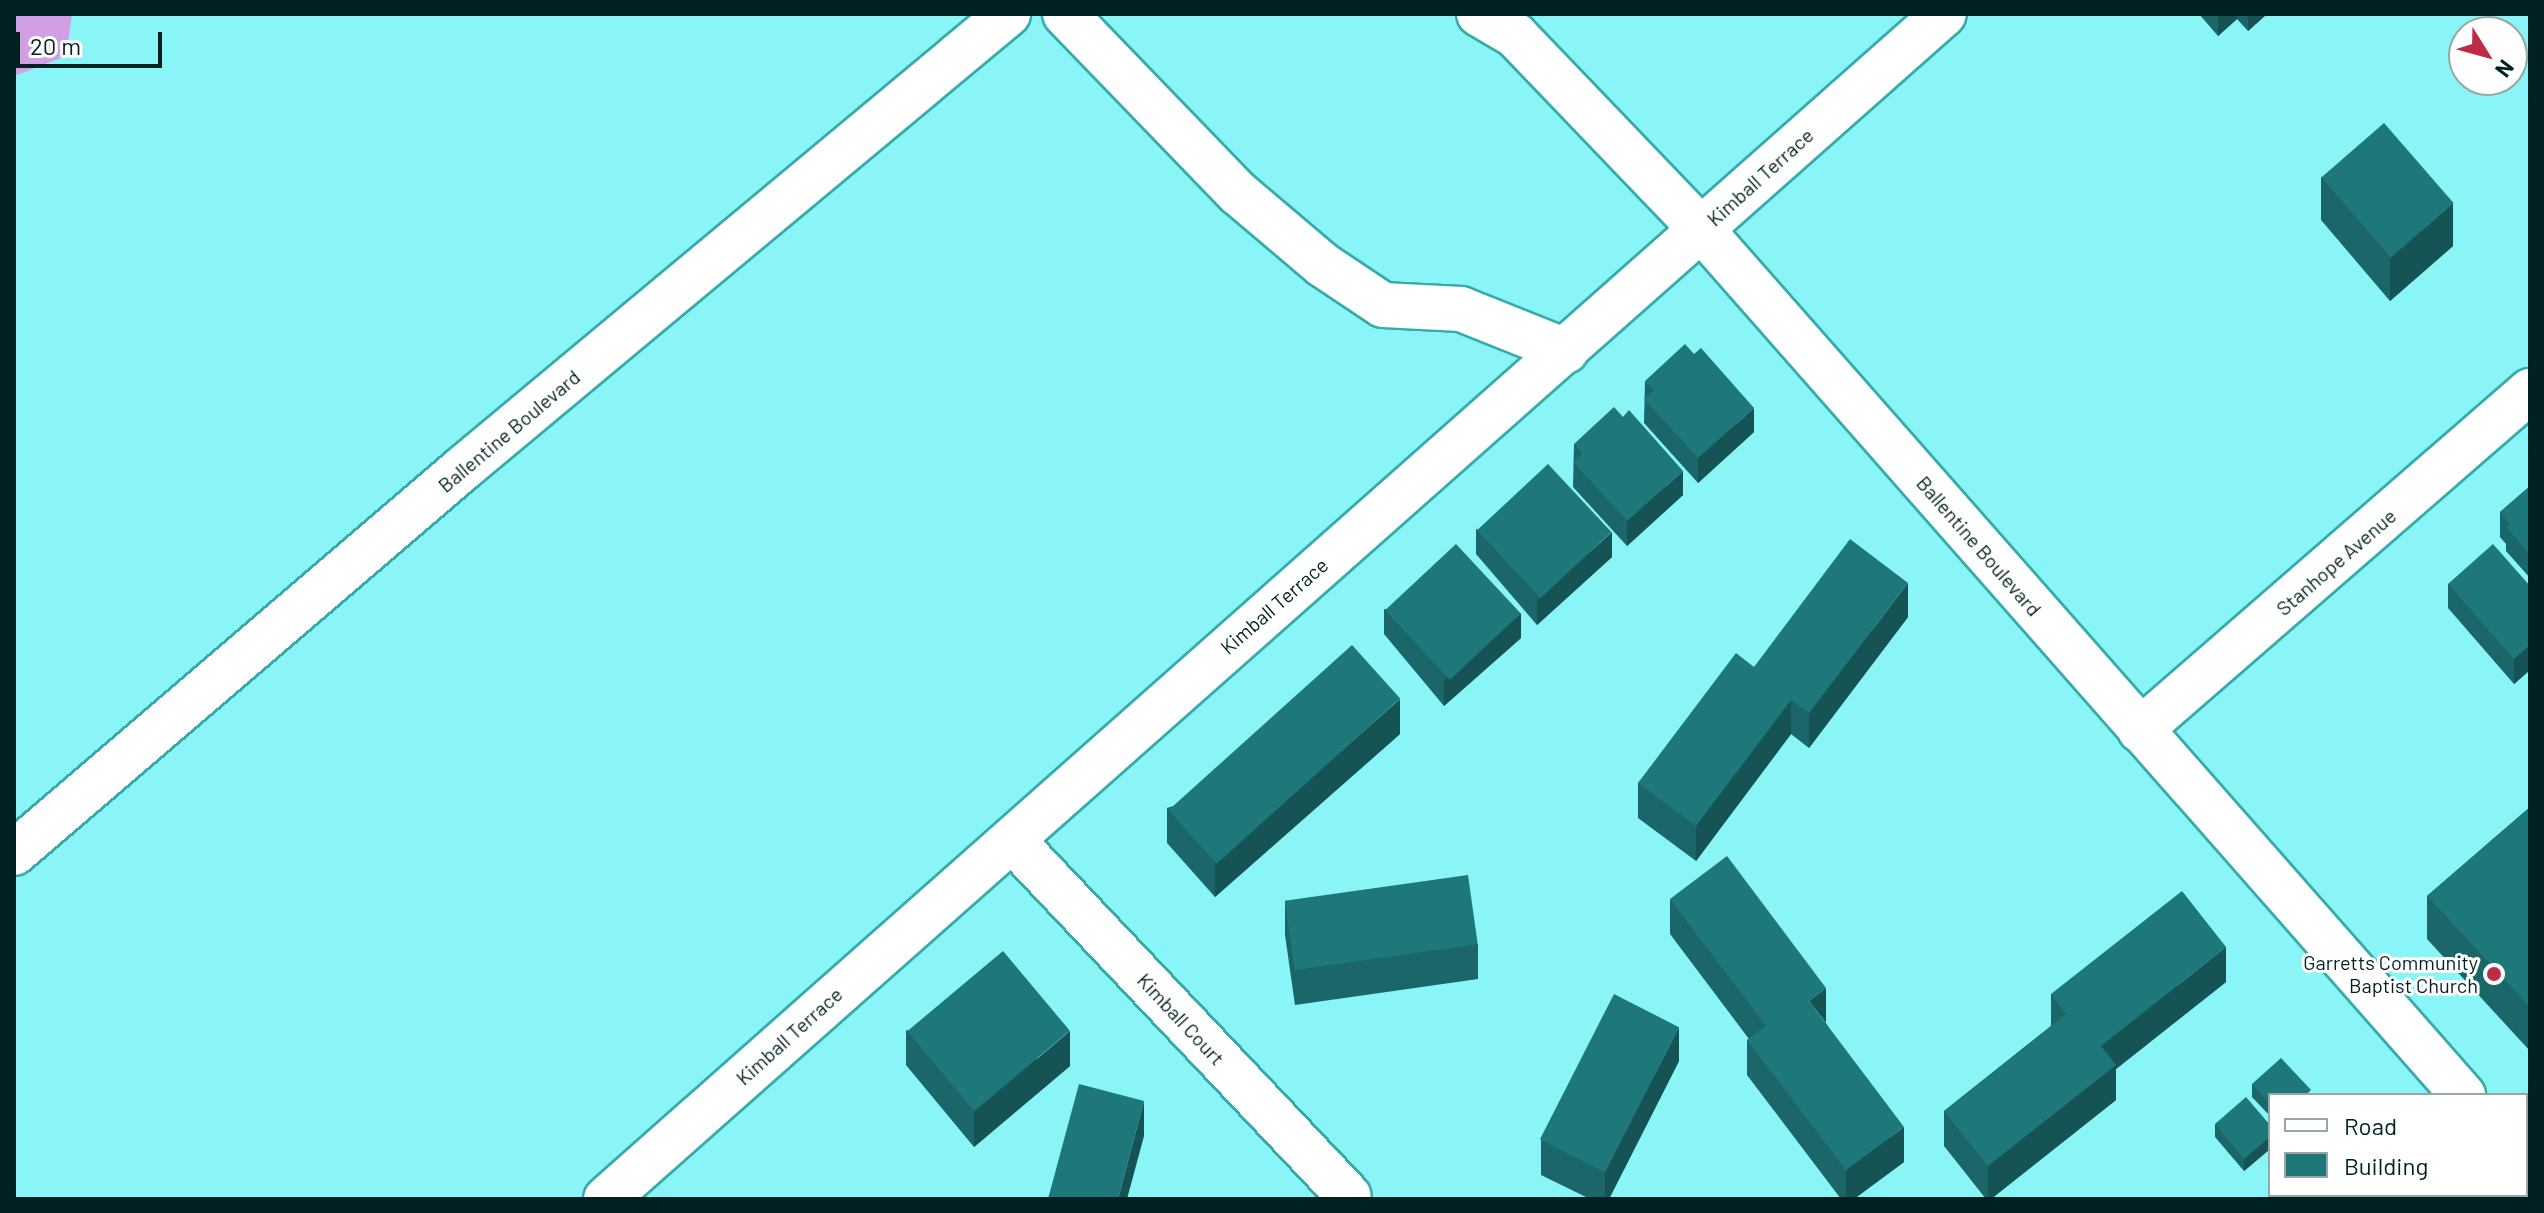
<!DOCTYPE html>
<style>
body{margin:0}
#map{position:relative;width:2544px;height:1213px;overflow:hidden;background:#89f5f7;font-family:Barlow,sans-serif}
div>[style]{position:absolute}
.water>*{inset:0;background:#d29fe4}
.roads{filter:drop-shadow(2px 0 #37aaac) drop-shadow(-2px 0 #37aaac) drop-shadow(0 2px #37aaac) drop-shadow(0 -2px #37aaac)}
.minor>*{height:44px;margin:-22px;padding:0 22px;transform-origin:22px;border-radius:22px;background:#fff}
.wall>*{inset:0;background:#1a6668;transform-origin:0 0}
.shaded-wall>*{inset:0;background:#155355}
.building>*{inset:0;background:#1e7779;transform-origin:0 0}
.dots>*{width:22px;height:22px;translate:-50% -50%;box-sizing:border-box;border:4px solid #fff;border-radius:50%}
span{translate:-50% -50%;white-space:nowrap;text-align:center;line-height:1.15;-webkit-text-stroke:6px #fff;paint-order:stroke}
.street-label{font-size:20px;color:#002021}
.poi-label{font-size:20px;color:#002021}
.right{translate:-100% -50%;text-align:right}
.frame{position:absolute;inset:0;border:16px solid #002021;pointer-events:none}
.legend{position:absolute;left:2268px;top:1093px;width:260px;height:104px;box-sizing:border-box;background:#fff;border:2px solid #99a6a6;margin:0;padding:10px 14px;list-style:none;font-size:24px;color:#002021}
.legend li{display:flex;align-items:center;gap:16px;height:40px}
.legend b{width:40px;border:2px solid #99a6a6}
.north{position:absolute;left:2448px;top:16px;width:80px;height:80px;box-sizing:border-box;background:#fff;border:2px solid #99a6a6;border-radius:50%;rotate:127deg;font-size:22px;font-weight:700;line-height:32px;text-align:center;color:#002021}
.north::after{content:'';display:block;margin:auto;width:28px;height:36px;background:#bd2c44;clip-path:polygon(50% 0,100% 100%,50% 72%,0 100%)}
.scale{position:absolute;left:16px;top:32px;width:146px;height:36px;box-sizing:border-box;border:4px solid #002021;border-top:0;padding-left:10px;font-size:24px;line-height:28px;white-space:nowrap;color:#002021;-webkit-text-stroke:6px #fff;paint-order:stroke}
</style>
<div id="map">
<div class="water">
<div style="clip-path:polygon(14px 14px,72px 14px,66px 56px,14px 76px)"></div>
</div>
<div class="roads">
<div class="minor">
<div style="left:1065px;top:14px;width:249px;rotate:46deg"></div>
<div style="left:1238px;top:193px;width:111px;rotate:40.3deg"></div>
<div style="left:1323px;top:265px;width:72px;rotate:33.7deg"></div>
<div style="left:1383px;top:305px;width:78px;rotate:2.9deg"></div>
<div style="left:1461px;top:309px;width:113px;rotate:21.8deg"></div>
<div style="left:1479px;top:14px;width:42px;rotate:30.3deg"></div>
<div style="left:1515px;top:35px;width:269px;rotate:46.2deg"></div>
<div style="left:1701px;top:229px;width:1154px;rotate:48.66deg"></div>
<div style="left:2140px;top:730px;width:517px;rotate:-41deg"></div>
<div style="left:1014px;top:842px;width:487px;rotate:46.6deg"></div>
<div style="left:14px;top:853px;width:590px;rotate:-40.6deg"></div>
<div style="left:462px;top:469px;width:711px;rotate:-39.81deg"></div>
<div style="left:2526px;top:1166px;width:6px;rotate:51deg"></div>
<div style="left:606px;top:1199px;width:1787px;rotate:-41.53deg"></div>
</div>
</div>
<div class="wall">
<div style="clip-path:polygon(2199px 14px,2267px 14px,2248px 31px,2237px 19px,2218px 36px)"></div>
<div style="clip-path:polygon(2321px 177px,2453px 246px,2390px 301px,2321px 220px)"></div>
<div style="clip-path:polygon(1645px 381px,1754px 432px,1698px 483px,1644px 423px)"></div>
<div style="clip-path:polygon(1574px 444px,1683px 495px,1627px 546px,1573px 487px)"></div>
<div style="clip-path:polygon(2530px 486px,2530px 578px,2506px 551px,2506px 544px,2500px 537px,2500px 512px)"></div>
<div style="clip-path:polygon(1476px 529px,1612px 557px,1537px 625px,1476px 554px)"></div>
<div style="clip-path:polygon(2448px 584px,2530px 586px,2530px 670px,2514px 684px,2448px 608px)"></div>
<div style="clip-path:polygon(1384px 609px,1521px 638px,1444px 706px,1384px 634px)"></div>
<div style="clip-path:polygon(1908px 617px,1809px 748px,1791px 734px,1696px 861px,1638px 818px,1638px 783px,1754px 667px)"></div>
<div style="clip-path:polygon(1400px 734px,1215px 897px,1167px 843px,1167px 808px)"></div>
<div style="clip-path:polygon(2530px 807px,2530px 1051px,2427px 939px,2427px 896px)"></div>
<div style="clip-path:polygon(1670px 899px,1826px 1023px,1904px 1162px,1854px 1199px,1841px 1199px,1747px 1075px,1747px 1040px,1749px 1039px,1670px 934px)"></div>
<div style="clip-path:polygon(1285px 901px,1478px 944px,1478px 979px,1295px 1005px,1285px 935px)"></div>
<div style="clip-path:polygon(2226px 982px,2116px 1069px,2116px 1100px,1991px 1199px,1986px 1199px,1944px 1146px,1944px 1111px,2051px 1026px,2051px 994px)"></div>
<div style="clip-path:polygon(906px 1030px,1070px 1066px,974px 1147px,906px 1065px)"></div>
<div style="clip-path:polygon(1679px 1061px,1609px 1199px,1590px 1199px,1541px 1175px,1541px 1140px)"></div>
<div style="clip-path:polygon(2252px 1084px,2311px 1095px,2270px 1095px,2270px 1116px,2252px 1097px)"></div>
<div style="clip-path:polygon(2215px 1124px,2270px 1125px,2270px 1149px,2244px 1171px,2215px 1137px)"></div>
<div style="left:2352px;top:1195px;width:96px;height:4px"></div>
</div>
<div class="shaded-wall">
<div style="clip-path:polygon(2218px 14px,2237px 14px,2237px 19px,2218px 36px)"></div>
<div style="clip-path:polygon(2248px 14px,2267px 14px,2248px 31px)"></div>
<div style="clip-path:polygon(2453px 203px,2453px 246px,2390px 301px,2390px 258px)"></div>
<div style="clip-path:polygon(1754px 408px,1754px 432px,1698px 483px,1698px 458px)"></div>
<div style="clip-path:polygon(1683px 471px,1683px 495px,1627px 546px,1627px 521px)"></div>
<div style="clip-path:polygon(1612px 532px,1612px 557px,1537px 625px,1537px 600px)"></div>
<div style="clip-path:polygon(1908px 583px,1908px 617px,1809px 748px,1809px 713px)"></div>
<div style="clip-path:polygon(1521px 613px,1521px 638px,1444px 706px,1444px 681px)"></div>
<div style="clip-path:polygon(2530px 645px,2530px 670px,2514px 684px,2514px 659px)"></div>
<div style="clip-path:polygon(1400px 699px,1400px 734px,1215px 897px,1215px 863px)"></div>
<div style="clip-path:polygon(1791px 700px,1791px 734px,1696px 861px,1696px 826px)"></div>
<div style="clip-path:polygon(2226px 947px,2226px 982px,2116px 1069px,2116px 1100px,1991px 1199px,1988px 1199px,1988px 1166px,2101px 1046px)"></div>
<div style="clip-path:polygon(1826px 988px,1826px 1023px,1809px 1001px)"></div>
<div style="clip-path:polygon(1679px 1027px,1679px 1061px,1609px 1199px,1605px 1199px,1605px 1172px)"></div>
<div style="clip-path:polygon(1070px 1031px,1070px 1066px,974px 1147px,974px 1112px)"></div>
<div style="clip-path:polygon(1144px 1101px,1144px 1136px,1127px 1199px,1118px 1199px)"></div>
<div style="clip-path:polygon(1904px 1127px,1904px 1162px,1854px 1199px,1846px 1199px,1846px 1170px)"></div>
<div style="clip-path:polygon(2270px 1137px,2270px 1149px,2244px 1171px,2244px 1159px)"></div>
<div style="clip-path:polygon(2430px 1195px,2448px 1195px,2443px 1199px,2430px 1199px)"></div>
</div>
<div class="building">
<div style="left:2384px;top:123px;width:106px;height:83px;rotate:49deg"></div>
<div style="clip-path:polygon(1685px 344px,1694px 354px,1701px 348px,1754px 408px,1698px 458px,1644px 399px,1654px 390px,1645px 381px)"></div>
<div style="clip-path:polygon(1614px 407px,1623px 417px,1629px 410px,1683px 471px,1627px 521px,1573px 462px,1583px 453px,1574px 444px)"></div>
<div style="left:1548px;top:464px;width:93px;height:97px;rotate:47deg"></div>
<div style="clip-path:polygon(2530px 486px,2530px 554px,2506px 527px,2510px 524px,2500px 512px)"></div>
<div style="clip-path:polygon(1850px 539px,1908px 583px,1809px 713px,1791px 700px,1696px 826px,1638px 783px,1736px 653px,1754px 667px)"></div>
<div style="left:1456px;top:544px;width:95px;height:97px;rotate:47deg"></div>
<div style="clip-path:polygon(2493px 544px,2530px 586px,2530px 645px,2514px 659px,2448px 584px)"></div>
<div style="left:1352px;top:645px;width:72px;height:247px;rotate:48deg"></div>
<div style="clip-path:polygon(2530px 807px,2530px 1007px,2427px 896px)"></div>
<div style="clip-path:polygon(1727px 856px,1826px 988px,1809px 1001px,1904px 1127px,1846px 1170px,1747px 1040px,1766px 1026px,1670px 899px)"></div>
<div style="left:1468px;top:875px;width:70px;height:185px;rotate:82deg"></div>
<div style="clip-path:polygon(2182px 891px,2226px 947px,2101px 1046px,2116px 1065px,1988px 1166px,1944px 1111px,2066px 1014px,2051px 994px)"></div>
<div style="left:1003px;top:951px;width:104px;height:125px;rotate:50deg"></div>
<div style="left:1614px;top:994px;width:73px;height:163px;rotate:27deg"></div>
<div style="clip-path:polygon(2281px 1058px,2311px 1090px,2306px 1095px,2270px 1095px,2270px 1104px,2252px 1084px)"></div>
<div style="clip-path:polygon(1079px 1084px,1144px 1101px,1118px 1199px,1048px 1199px)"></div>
<div style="clip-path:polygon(2246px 1097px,2270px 1125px,2270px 1137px,2244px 1159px,2215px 1124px)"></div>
<div style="clip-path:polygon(2281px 1195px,2295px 1195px,2299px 1199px,2277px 1199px)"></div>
<div style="left:2368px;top:1195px;width:70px;height:5px"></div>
</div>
<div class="dots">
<div style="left:2494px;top:974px;background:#bd2c44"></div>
</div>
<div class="street-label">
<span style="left:1760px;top:177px;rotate:-42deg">Kimball Terrace</span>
<span style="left:509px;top:431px;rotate:-40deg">Ballentine Boulevard</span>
<span style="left:1979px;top:546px;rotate:49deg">Ballentine Boulevard</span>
<span style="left:2336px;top:562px;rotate:-41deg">Stanhope Avenue</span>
<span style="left:1274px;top:606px;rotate:-41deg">Kimball Terrace</span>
<span style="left:1181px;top:1019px;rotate:47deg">Kimball Court</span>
<span style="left:789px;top:1036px;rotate:-42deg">Kimball Terrace</span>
</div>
<div class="poi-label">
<span class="right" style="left:2478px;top:974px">Garretts Community<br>Baptist Church</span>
</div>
<div class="frame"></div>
<ul class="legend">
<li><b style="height:10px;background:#fff"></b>Road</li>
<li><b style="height:22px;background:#1e7779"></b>Building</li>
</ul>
<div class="north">N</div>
<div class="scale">20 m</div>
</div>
